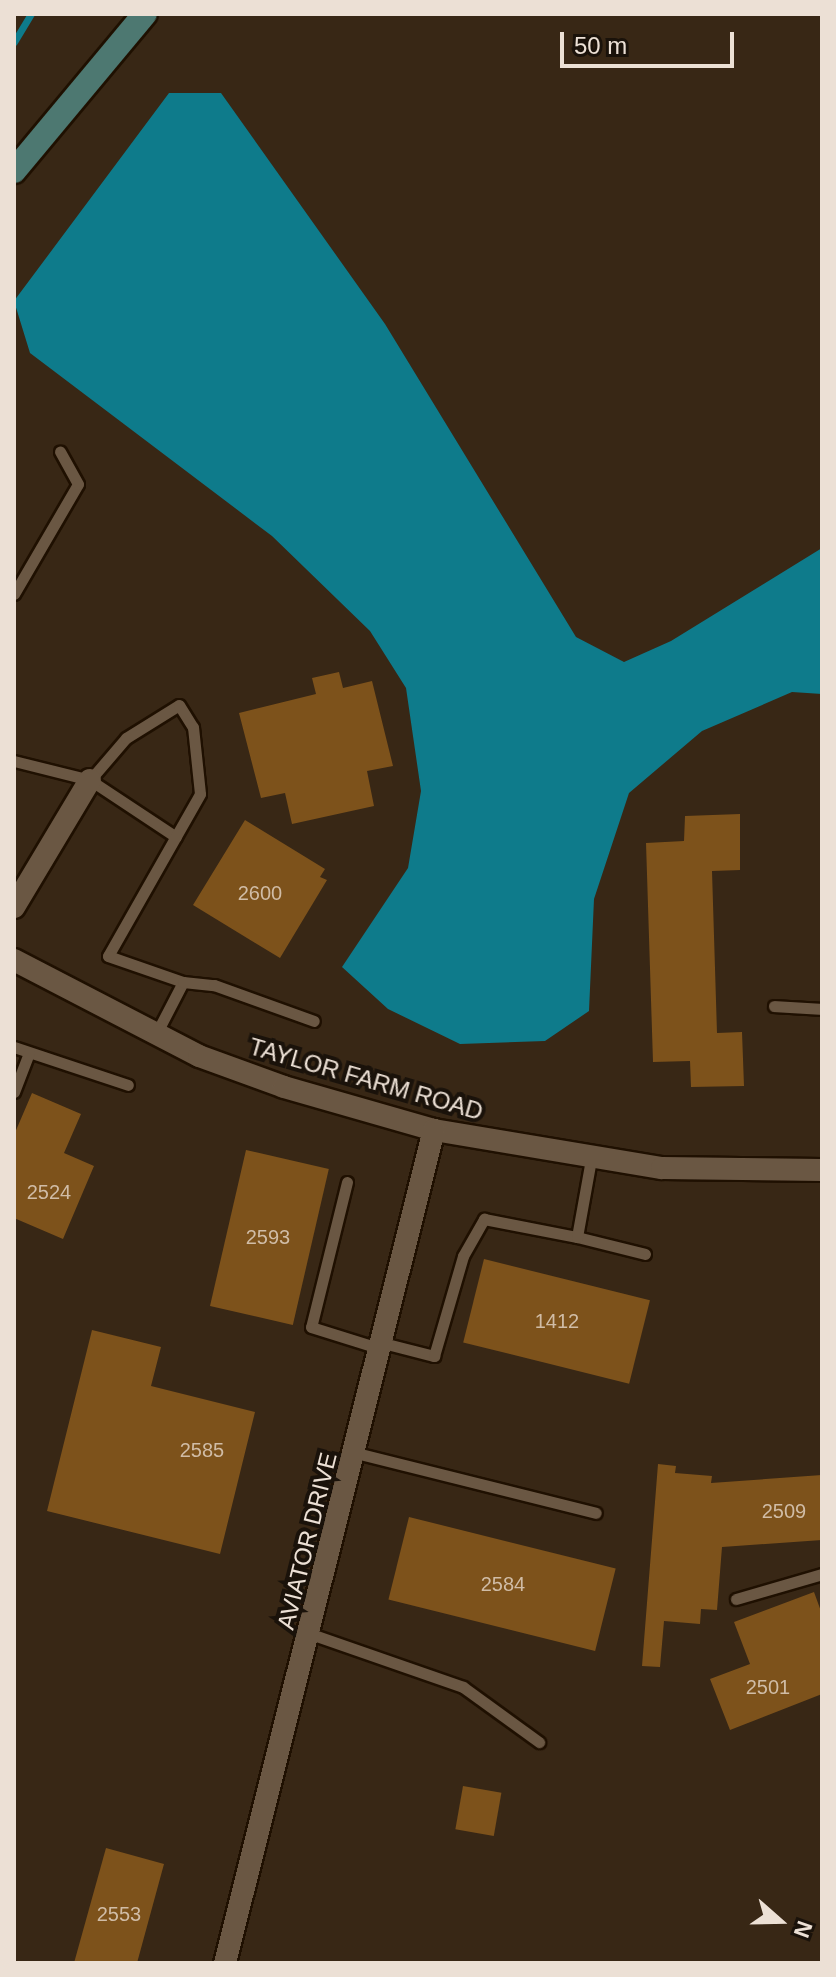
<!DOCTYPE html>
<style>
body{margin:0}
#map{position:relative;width:836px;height:1977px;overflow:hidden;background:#382715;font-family:Arial,sans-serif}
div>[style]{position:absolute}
.water>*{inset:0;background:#0e7b8b}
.stream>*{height:7px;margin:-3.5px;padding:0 3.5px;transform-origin:3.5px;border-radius:3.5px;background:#0e7b8b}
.building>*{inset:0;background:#7d521b;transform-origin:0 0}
.roads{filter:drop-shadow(2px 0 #1f1001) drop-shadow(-2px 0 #1f1001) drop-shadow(0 2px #1f1001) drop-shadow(0 -2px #1f1001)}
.lane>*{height:11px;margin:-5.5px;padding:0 5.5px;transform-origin:5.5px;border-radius:5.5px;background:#6a5743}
.street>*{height:22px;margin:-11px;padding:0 11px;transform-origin:11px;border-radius:11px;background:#6a5743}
.secondary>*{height:24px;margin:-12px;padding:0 12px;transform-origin:12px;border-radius:12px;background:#4d7871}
span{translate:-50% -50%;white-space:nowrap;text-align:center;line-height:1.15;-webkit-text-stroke:8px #1a120a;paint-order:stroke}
.number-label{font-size:20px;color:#d0bca6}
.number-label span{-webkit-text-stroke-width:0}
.street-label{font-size:24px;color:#ece0d5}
.frame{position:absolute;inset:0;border:16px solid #ece0d5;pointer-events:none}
.north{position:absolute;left:740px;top:1881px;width:80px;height:80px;-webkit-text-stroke:6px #1a120a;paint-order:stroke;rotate:110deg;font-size:22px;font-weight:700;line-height:32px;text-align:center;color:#ece0d5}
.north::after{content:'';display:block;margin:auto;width:28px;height:36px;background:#ece0d5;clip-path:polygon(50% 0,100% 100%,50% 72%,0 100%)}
.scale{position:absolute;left:560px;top:32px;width:174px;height:36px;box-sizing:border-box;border:4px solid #ece0d5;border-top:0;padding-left:10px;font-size:24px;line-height:28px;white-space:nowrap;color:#ece0d5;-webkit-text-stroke:6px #1a120a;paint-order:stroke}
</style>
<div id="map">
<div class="water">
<div style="clip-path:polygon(169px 93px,221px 93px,385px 324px,576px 637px,624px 662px,671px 641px,822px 548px,822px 694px,792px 692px,702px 731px,629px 793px,594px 899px,589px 1011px,545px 1041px,460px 1044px,388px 1009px,342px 967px,408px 868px,421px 791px,406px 688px,370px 631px,272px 536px,30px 353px,14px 301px)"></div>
</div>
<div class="stream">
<div style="left:14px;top:42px;width:33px;rotate:-59deg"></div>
</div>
<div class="building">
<div style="clip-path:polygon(339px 672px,343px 688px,372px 681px,393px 766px,367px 771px,374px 806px,292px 824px,285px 793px,261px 798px,239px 713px,316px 694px,312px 678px)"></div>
<div style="clip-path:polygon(740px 814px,740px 870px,712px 871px,717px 1033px,742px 1032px,744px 1086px,691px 1087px,690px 1061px,653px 1062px,646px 843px,684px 841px,685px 816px)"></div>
<div style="clip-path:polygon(245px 820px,325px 869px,320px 877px,327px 880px,280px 958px,193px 905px)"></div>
<div style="clip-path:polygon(32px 1093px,81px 1114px,64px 1153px,94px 1166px,63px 1239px,14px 1218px,14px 1135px)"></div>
<div style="left:246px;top:1150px;width:85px;height:160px;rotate:13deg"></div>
<div style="left:484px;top:1259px;width:171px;height:86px;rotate:14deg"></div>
<div style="clip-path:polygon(92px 1330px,161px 1347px,151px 1386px,255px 1412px,220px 1554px,47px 1511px)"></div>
<div style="clip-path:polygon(658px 1464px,676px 1466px,675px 1473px,712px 1476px,711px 1483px,822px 1475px,822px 1540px,722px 1547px,717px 1610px,701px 1609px,700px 1624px,664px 1621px,660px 1667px,642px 1666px)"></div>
<div style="left:409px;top:1517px;width:213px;height:85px;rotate:14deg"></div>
<div style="clip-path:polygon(814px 1592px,822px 1614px,822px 1694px,730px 1730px,710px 1679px,750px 1664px,734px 1622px)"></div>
<div style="left:463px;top:1786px;width:39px;height:44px;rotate:10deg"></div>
<div style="clip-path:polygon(106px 1848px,164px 1864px,137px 1963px,74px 1963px)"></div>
</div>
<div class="roads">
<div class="lane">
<div style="left:14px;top:594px;width:127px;rotate:-59.8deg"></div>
<div style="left:78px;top:484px;width:37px;rotate:-119deg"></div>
<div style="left:14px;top:761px;width:78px;rotate:14deg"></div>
<div style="left:90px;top:780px;width:103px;rotate:33.5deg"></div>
<div style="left:90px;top:780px;width:55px;rotate:-49.4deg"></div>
<div style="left:126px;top:738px;width:62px;rotate:-31.9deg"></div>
<div style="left:179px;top:705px;width:26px;rotate:58deg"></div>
<div style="left:193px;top:727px;width:67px;rotate:84deg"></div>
<div style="left:200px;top:794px;width:186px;rotate:119.6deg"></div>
<div style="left:108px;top:956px;width:79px;rotate:19.1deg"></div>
<div style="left:183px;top:982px;width:59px;rotate:117.4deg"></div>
<div style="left:183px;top:982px;width:31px;rotate:6deg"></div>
<div style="left:214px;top:985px;width:106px;rotate:19.8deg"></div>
<div style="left:774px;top:1006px;width:48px;rotate:3.6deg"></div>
<div style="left:14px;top:1047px;width:120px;rotate:18.4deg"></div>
<div style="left:14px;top:1092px;width:42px;rotate:-69deg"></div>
<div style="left:347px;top:1182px;width:149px;rotate:103.9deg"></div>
<div style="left:311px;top:1327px;width:73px;rotate:17.4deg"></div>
<div style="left:577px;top:1237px;width:70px;rotate:14deg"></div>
<div style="left:383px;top:1343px;width:53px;rotate:14.3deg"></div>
<div style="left:434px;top:1356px;width:104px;rotate:-73.8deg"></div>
<div style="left:463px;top:1256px;width:43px;rotate:-60.4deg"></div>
<div style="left:484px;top:1219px;width:95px;rotate:11deg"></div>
<div style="left:577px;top:1237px;width:79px;rotate:-79.8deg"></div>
<div style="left:356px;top:1453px;width:247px;rotate:14deg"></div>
<div style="left:736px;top:1599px;width:90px;rotate:-16.2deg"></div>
<div style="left:311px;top:1634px;width:161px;rotate:19.2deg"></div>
<div style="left:463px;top:1687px;width:94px;rotate:35.9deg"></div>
</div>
<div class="street">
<div style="left:14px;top:907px;width:148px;rotate:-59.1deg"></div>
<div style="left:14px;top:960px;width:208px;rotate:27.4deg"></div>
<div style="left:199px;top:1056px;width:90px;rotate:20deg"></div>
<div style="left:284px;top:1087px;width:156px;rotate:16deg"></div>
<div style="left:434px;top:1130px;width:231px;rotate:9.5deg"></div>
<div style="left:662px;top:1168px;width:160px;rotate:0.7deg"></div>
<div style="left:225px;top:1963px;width:859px;rotate:-75.92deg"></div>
</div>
<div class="secondary">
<div style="left:14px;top:171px;width:204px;rotate:-50.2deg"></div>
</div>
</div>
<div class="number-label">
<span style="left:260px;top:893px">2600</span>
<span style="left:49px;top:1192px">2524</span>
<span style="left:268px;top:1237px">2593</span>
<span style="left:557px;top:1321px">1412</span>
<span style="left:202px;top:1450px">2585</span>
<span style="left:784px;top:1511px">2509</span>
<span style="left:503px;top:1584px">2584</span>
<span style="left:768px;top:1687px">2501</span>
<span style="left:119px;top:1914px">2553</span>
</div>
<div class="street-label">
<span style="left:366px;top:1079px;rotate:16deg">TAYLOR FARM ROAD</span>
<span style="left:307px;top:1541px;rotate:-76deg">AVIATOR DRIVE</span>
</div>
<div class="frame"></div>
<div class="north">N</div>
<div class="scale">50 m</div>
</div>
